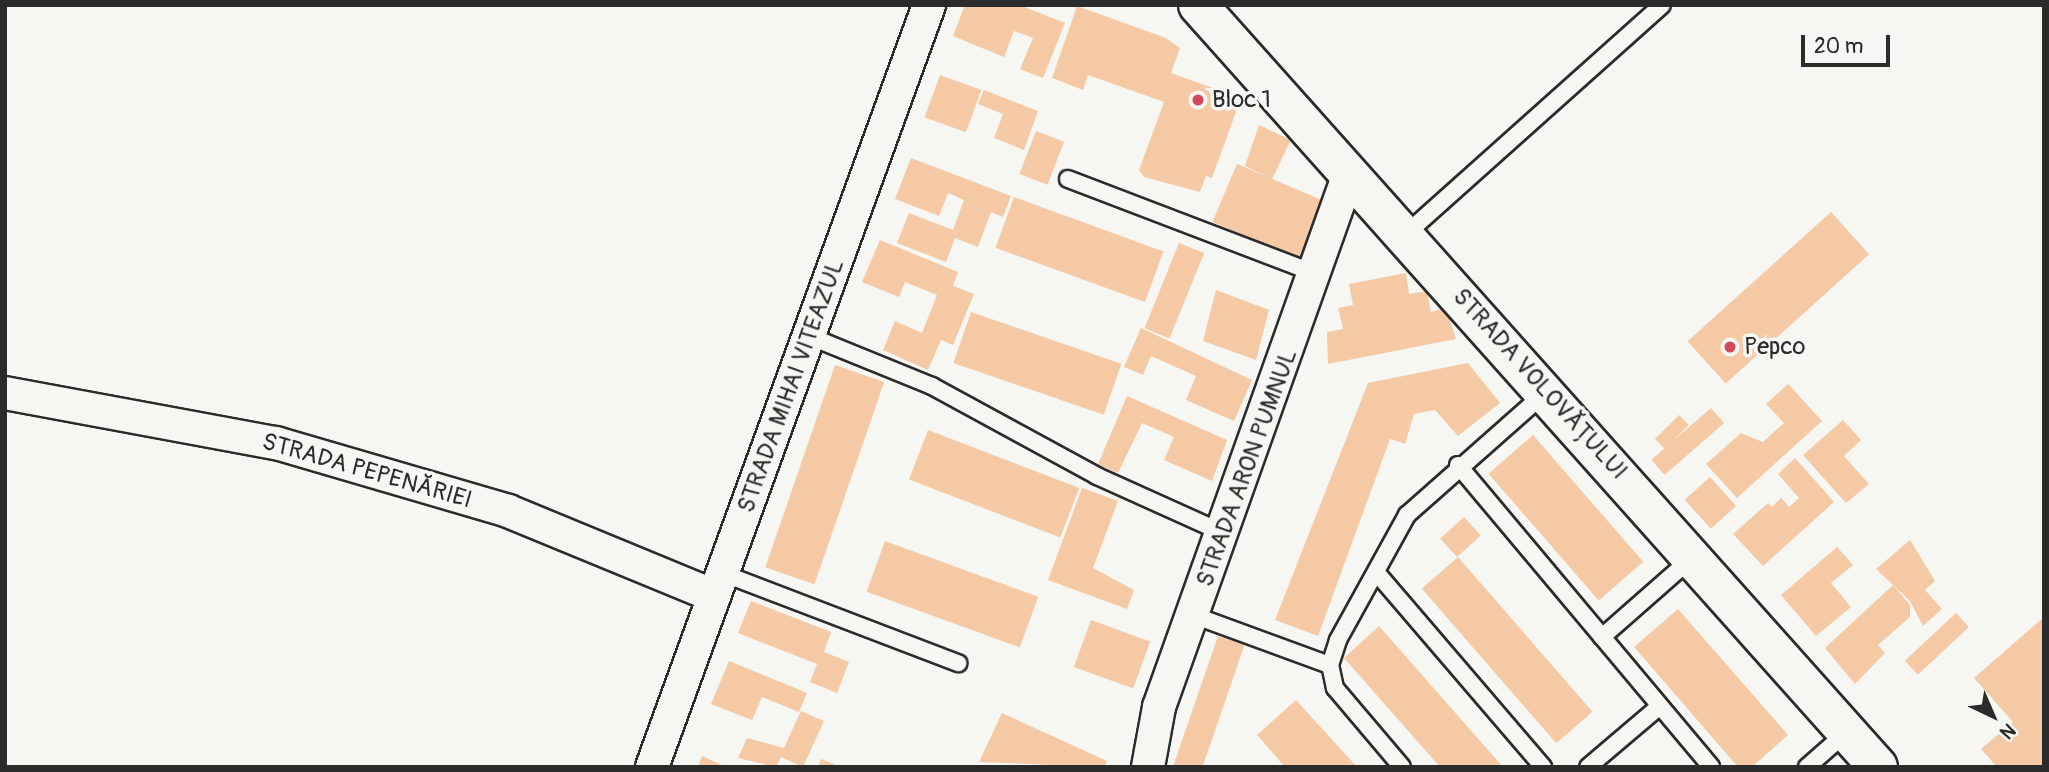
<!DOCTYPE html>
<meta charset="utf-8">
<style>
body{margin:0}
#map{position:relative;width:2049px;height:772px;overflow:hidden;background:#f6f6f2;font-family:Pangolin,sans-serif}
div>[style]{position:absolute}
.building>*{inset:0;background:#f5c9a4;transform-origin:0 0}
.roads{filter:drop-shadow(2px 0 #2b2b2b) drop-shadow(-2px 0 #2b2b2b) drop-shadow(0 2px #2b2b2b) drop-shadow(0 -2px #2b2b2b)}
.lane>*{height:16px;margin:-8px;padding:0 8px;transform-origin:8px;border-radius:8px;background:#f6f6f2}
.street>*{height:32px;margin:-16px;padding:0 16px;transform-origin:16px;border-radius:16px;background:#f6f6f2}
.secondary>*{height:38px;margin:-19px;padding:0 19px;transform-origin:19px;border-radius:19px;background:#f6f6f2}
.dots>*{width:19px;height:19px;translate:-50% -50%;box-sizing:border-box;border:4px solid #f6f6f2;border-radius:50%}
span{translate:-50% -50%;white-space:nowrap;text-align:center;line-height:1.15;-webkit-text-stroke:7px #f6f6f2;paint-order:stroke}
.poi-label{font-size:24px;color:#2b2b2b}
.left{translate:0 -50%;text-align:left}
.street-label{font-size:24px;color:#2b2b2b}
.frame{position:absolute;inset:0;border:7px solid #2b2b2b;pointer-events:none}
.north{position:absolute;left:1958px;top:681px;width:70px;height:70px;-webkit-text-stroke:5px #f6f6f2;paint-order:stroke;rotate:136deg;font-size:19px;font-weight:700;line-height:28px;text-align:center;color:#2b2b2b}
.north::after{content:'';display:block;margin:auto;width:24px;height:32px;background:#2b2b2b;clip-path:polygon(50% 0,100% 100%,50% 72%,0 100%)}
.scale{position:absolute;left:1801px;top:35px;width:89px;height:32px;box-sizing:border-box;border:4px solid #2b2b2b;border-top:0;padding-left:9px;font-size:21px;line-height:24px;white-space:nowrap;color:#2b2b2b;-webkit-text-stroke:5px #f6f6f2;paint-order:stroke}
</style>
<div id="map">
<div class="building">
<div style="clip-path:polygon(965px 5px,1019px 5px,1065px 23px,1043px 78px,1020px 69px,1033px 38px,1014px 31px,1004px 57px,953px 36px)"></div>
<div style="clip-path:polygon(1077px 6px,1166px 38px,1180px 48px,1171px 73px,1241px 98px,1212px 178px,1206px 176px,1200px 192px,1144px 177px,1139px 170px,1164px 102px,1088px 75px,1083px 90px,1052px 78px)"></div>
<div style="left:940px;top:75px;width:44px;height:45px;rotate:20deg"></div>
<div style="clip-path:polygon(984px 90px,1038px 111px,1024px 150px,994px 138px,1003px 114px,978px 104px)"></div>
<div style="clip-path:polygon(1259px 125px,1291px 140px,1272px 179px,1245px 166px)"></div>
<div style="left:1036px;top:131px;width:30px;height:46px;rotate:21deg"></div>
<div style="clip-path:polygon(911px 158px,1011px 196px,1003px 217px,991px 212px,978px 247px,955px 238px,946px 262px,897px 243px,909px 213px,953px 230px,964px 200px,948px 193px,939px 216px,895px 199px)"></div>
<div style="left:1237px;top:164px;width:99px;height:63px;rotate:23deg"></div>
<div style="left:1014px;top:197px;width:159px;height:54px;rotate:20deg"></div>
<div style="left:1831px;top:212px;width:57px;height:193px;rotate:48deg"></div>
<div style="clip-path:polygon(880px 240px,958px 272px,953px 286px,974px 294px,953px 345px,941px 340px,928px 370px,883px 350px,895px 321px,922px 333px,937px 295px,905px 282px,899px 297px,862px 282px)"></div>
<div style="left:1179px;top:243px;width:27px;height:92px;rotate:22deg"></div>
<div style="clip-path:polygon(1406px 273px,1409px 294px,1427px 291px,1431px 312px,1446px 308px,1456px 339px,1328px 364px,1327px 332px,1343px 329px,1338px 308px,1353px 305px,1349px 284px)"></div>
<div style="clip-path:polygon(1216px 290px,1269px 310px,1256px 360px,1203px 341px)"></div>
<div style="left:971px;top:312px;width:159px;height:54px;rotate:19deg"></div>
<div style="clip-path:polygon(1141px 328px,1252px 380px,1234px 421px,1186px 400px,1196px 376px,1151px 356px,1143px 375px,1124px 367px)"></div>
<div style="clip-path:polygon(1468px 363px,1500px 403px,1458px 436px,1435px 410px,1414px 414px,1405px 444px,1390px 439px,1318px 636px,1275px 620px,1368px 383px)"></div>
<div style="left:835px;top:365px;width:52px;height:214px;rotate:19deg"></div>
<div style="clip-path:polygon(1788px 384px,1822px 421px,1737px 498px,1706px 464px,1741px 433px,1763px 442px,1784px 423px,1766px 404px)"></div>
<div style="clip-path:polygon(1127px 396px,1227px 440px,1212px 481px,1164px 460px,1174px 437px,1142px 423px,1118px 473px,1098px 464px)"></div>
<div style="left:1711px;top:408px;width:20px;height:79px;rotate:49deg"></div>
<div style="left:1679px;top:415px;width:14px;height:34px;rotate:45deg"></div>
<div style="clip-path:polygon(1843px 420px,1861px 440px,1844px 456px,1869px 484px,1846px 503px,1803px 455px)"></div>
<div style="left:928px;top:430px;width:162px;height:53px;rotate:21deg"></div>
<div style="left:1533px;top:435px;width:168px;height:59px;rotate:49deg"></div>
<div style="clip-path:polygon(1795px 458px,1834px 502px,1763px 566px,1733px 534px,1768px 503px,1772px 507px,1781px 498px,1789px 507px,1799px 498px,1778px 474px)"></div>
<div style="left:1710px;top:477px;width:39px;height:34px;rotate:48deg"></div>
<div style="clip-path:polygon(1082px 488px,1118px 501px,1093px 568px,1134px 590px,1127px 609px,1048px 580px)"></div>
<div style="left:1464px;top:517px;width:25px;height:32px;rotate:48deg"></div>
<div style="clip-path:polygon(1910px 540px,1935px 581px,1925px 590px,1942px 609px,1923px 626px,1910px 601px,1876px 569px)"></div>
<div style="left:885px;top:541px;width:163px;height:54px;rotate:20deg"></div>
<div style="clip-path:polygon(1837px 547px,1853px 565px,1831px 583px,1851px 607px,1816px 636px,1781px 595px)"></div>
<div style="left:1458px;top:557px;width:205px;height:48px;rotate:49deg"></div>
<div style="clip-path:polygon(1893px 585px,1910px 605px,1910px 617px,1878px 645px,1885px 653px,1855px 684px,1825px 648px)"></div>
<div style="clip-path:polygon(751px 601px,831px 632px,824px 652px,849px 662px,837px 693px,810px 682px,817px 664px,738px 633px)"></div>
<div style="clip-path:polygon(1678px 609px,1788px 735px,1752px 767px,1738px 767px,1634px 647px)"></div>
<div style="left:1956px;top:613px;width:19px;height:70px;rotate:47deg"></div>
<div style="clip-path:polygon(2044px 617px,2044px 767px,1997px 767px,1981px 749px,2013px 722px,1974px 678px)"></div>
<div style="left:1091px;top:620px;width:63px;height:50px;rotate:20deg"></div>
<div style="clip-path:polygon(1379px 626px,1503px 767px,1440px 767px,1344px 658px)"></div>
<div style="left:1218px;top:636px;width:28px;height:139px;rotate:19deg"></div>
<div style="clip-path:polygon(729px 661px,807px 693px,799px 712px,762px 697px,752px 720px,711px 704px)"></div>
<div style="clip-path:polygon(1296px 700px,1357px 767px,1285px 767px,1257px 735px)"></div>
<div style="clip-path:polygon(801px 711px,824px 721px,803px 767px,781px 757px,776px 767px,738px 758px,747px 738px,784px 748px)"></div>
<div style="clip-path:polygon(1002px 713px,1107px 761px,1104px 767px,979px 762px)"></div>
<div style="clip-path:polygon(702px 756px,726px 767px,698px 767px)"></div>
<div style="clip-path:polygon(821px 759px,841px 767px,818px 767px)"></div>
</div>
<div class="roads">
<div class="lane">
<div style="left:1068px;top:179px;width:267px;rotate:20.9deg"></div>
<div style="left:1406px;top:234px;width:343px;rotate:-41.8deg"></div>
<div style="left:809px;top:336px;width:133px;rotate:22.1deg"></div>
<div style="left:932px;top:386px;width:188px;rotate:28.6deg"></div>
<div style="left:1097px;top:476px;width:138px;rotate:24.3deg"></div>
<div style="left:1458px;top:465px;width:394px;rotate:50deg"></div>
<div style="left:1376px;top:572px;width:257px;rotate:49.4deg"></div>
<div style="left:722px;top:573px;width:253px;rotate:20.9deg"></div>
<div style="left:1193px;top:615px;width:146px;rotate:20.1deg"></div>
<div style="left:1602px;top:637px;width:120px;rotate:-41.3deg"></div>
<div style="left:1402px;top:767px;width:104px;rotate:-130.3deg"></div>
<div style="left:1335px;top:688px;width:24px;rotate:-102deg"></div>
<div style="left:1330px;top:665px;width:26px;rotate:-72deg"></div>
<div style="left:1338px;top:640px;width:143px;rotate:-61.1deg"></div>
<div style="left:1407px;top:515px;width:184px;rotate:-41.5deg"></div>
<div style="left:1588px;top:767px;width:94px;rotate:-40.3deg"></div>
<div style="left:1807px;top:767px;width:53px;rotate:-41.2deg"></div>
</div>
<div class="street">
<div style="left:5px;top:393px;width:276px;rotate:10.5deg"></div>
<div style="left:276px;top:443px;width:242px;rotate:16.3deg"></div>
<div style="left:508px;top:511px;width:223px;rotate:22.4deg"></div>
<div style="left:652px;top:767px;width:811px;rotate:-70.02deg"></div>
<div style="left:1148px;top:767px;width:61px;rotate:-79.6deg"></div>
<div style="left:1159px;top:707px;width:569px;rotate:-70.39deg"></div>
</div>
<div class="secondary">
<div style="left:1198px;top:5px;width:1021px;rotate:48.25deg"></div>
</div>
</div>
<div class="dots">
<div style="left:1198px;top:100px;background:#d1495b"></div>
<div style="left:1730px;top:347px;background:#d1495b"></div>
</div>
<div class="poi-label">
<span class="left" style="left:1212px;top:100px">Bloc 1</span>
<span class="left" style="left:1744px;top:347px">Pepco</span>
</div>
<div class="street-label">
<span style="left:1540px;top:384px;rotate:48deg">STRADA VOLOVĂȚULUI</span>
<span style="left:791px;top:386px;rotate:-70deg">STRADA MIHAI VITEAZUL</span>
<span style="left:1247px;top:468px;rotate:-70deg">STRADA ARON PUMNUL</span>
<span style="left:367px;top:471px;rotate:16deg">STRADA PEPENĂRIEI</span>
</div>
<div class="frame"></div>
<div class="north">N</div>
<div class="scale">20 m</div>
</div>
